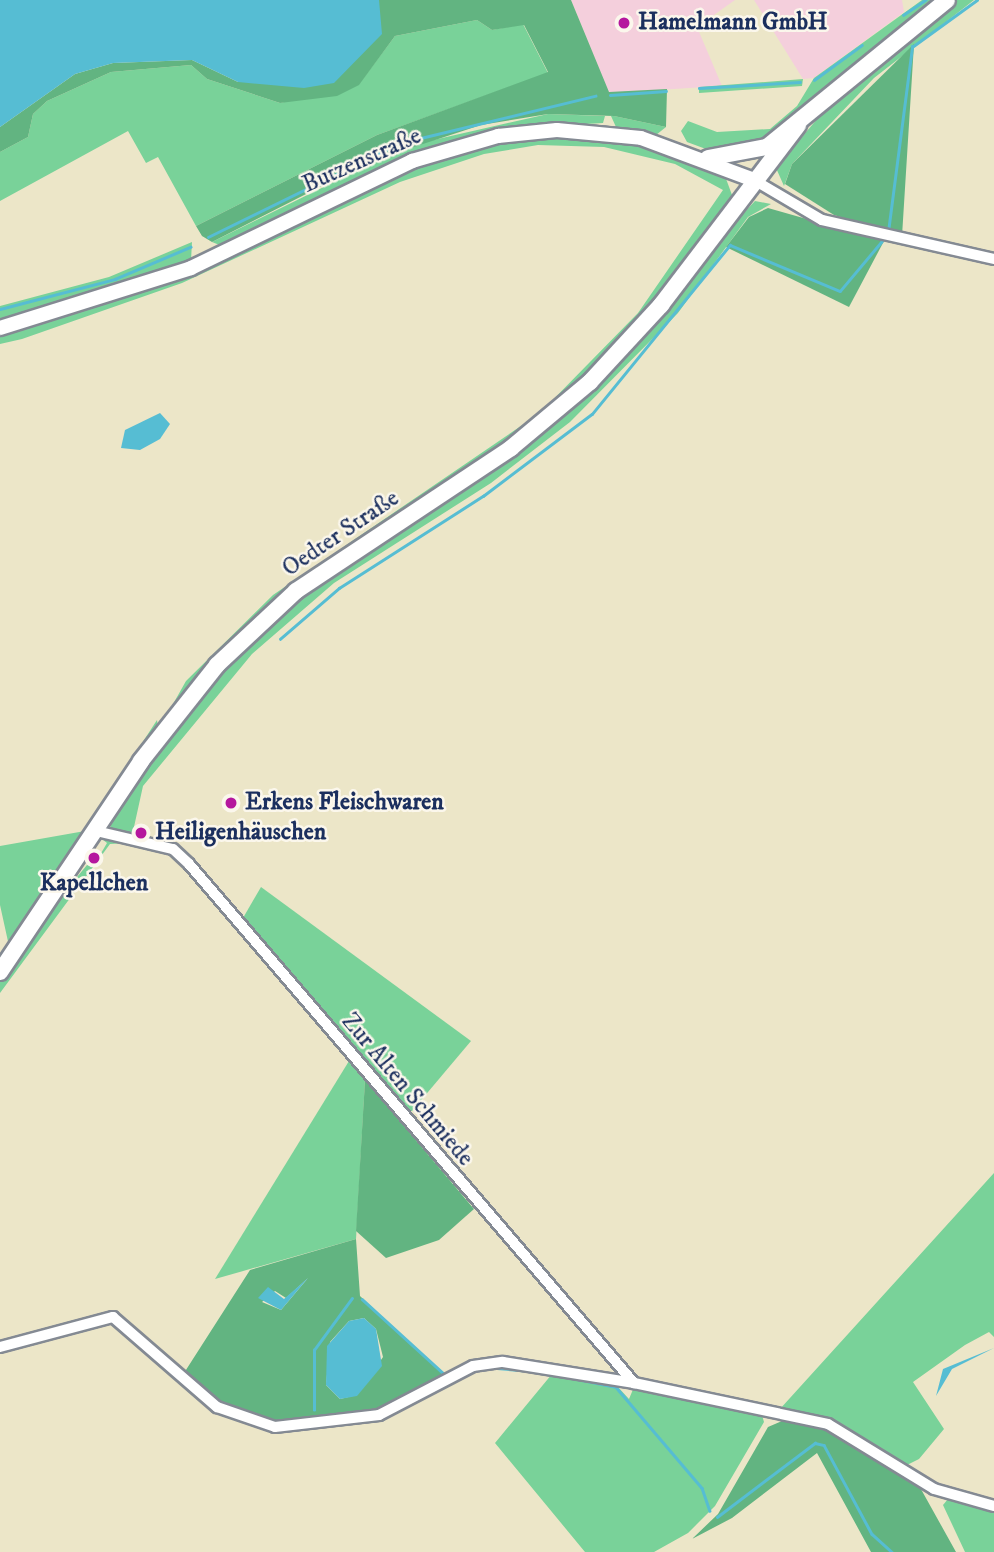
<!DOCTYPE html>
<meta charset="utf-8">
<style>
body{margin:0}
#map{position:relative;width:994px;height:1552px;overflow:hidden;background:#ece6c8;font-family:"IM FELL DW Pica",serif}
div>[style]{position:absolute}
.built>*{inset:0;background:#f4cfdc}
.green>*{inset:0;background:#79d299}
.forest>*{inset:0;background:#62b481}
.water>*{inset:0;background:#56bdd3}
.stream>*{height:2.5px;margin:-1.25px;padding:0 1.25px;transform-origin:1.25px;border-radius:1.25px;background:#56bdd3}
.roads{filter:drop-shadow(2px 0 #848a93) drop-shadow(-2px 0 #848a93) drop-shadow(0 2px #848a93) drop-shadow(0 -2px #848a93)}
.minor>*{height:10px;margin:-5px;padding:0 5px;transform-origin:5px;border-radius:5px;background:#fff}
.tertiary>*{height:14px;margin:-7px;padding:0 7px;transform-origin:7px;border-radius:7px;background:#fff}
.secondary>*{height:16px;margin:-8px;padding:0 8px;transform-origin:8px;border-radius:8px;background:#fff}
.dots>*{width:19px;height:19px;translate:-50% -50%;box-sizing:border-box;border:4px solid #fbf7ec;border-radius:50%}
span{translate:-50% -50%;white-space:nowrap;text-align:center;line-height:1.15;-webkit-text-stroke:5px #fbf7ec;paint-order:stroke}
.poi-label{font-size:24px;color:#1b2f5e;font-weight:700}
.left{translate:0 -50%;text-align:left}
.street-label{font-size:24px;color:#1b2f5e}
</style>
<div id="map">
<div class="built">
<div style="clip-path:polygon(571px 0,735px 0,697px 27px,722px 86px,609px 93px)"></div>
<div style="clip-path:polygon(754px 0,902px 0,904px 12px,814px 78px,803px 79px)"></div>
</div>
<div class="green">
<div style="clip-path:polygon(922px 0,938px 0,860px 58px,772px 138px,714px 152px,687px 142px,681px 131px,688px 121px,717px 132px,770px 129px,797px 106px,814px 78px)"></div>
<div style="clip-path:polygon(956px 0,974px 0,874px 78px,792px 164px,784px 186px,776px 168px,828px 106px)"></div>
<div style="clip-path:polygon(477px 20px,492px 30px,523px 24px,548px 73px,377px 135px,196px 226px,158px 157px,146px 163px,128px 131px,0 201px,0 152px,28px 137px,33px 114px,47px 101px,111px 72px,191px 65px,207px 79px,280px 103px,359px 84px,395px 36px)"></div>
<div style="clip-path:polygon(803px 79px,802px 86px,699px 93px,699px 87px)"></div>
<div style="clip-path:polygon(548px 114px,605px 116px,603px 123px,498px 129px,441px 145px,222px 246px,212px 242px,407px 146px)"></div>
<div style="clip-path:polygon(611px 116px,614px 116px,666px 127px,656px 135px,616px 127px)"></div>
<div style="clip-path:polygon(539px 136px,641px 143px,725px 176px,732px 195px,662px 292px,559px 403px,507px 445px,275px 601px,164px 720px,186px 681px,273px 595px,540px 413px,638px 313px,723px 190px,675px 164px,604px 147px,538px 145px,484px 154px,400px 182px,182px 283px,22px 339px,0 344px,0 334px,200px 273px,350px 194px,443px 156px)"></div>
<div style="clip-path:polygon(755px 201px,771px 204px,748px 217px,678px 313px,570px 422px,491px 483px,334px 583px,252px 654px,143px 786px,132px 836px,113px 832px,108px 821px,125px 793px,212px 678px,287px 604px,527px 444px)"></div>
<div style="clip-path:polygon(192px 242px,191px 261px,0 324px,0 306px,109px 277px)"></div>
<div style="clip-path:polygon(157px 720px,158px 727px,0 963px,9px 946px,0 905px,0 846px,85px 831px)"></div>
<div style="clip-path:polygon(102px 839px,128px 843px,110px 844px,0 993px,0 980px,62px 895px,87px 865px,93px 867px,107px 843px)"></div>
<div style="clip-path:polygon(261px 887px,471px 1041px,412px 1111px,403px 1113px,243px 918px)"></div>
<div style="clip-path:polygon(349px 1061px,365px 1080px,356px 1239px,215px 1279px)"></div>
<div style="clip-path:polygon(994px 1173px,994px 1337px,989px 1332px,965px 1345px,913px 1382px,944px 1429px,919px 1459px,905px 1466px,829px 1421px,780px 1409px)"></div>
<div style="clip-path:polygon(552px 1374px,617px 1386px,629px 1399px,634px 1387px,761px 1412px,764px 1422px,715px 1506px,688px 1533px,654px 1552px,585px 1552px,495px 1443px)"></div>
<div style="clip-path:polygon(948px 1499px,994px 1508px,994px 1552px,965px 1552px,943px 1505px)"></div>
</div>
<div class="forest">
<div style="clip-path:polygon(379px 0,571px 0,609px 92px,667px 89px,666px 127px,614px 116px,548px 114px,481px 125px,371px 161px,212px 242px,202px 236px,196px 226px,377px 135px,548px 72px,524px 25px,492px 30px,477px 20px,395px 36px,359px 85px,337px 96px,280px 103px,207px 79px,191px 65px,111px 72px,47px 101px,33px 114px,28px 137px,0 152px,0 127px,75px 74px,113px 63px,192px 60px,238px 82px)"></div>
<div style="clip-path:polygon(914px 44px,902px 236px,834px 215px,785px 184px,792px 164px)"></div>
<div style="clip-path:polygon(768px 208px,884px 241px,849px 307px,726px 247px,749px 217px)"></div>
<div style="clip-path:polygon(365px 1080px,474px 1209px,439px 1240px,386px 1258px,356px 1231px)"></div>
<div style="clip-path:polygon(evenodd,356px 1239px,360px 1296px,445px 1376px,375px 1412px,275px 1423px,219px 1404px,184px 1373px,250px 1270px,356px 1239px,308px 1278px,281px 1310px,262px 1302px,275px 1291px,286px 1298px,308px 1278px,356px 1239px,364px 1318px,376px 1329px,383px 1357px,357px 1395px,340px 1399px,326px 1385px,330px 1342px,349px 1321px,364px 1318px)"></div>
<div style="clip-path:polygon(789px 1418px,826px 1427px,917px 1482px,956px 1552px,871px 1552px,817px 1453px,732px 1518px,692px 1539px,718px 1514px,768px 1427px)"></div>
</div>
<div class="water">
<div style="clip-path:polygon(0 0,379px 0,382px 34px,334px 83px,304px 88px,238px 82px,192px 60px,113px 63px,75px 74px,0 127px)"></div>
<div style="clip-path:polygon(160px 413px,170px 424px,160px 439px,140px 450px,121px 448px,125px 430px)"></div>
<div style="clip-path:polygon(308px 1278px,281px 1310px,258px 1298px,268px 1287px,284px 1299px)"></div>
<div style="clip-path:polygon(364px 1318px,376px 1329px,382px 1366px,357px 1396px,340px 1399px,326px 1385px,327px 1346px,349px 1321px)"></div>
<div style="clip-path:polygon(994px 1348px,952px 1369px,936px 1396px,943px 1369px)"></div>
</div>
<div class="stream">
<div style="left:903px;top:15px;width:27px;rotate:-34deg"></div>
<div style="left:814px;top:80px;width:59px;rotate:-36.1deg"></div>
<div style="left:699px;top:88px;width:101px;rotate:-3.4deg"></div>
<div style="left:610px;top:95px;width:56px;rotate:-4.1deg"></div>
<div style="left:888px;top:232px;width:187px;rotate:-82.6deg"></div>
<div style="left:912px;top:47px;width:80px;rotate:-35.9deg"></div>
<div style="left:208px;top:237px;width:214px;rotate:-26.1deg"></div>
<div style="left:400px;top:143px;width:201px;rotate:-13.6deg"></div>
<div style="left:0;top:309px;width:119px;rotate:-14.6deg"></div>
<div style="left:115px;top:279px;width:82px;rotate:-23.1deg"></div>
<div style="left:280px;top:639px;width:78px;rotate:-40.8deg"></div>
<div style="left:339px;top:588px;width:171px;rotate:-32.6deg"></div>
<div style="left:483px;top:496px;width:136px;rotate:-37deg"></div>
<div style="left:592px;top:414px;width:218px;rotate:-50.8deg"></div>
<div style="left:730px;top:245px;width:119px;rotate:22.7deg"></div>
<div style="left:840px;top:291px;width:65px;rotate:-50deg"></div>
<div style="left:362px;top:1299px;width:110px;rotate:42.4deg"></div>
<div style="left:497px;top:1368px;width:25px;rotate:5deg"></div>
<div style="left:567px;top:1377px;width:50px;rotate:11.5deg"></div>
<div style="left:616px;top:1387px;width:133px;rotate:49.6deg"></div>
<div style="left:702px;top:1488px;width:24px;rotate:71deg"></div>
<div style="left:314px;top:1410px;width:60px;rotate:-90deg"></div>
<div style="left:314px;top:1350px;width:64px;rotate:-53.8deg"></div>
<div style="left:717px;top:1517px;width:123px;rotate:-37.1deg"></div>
<div style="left:815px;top:1443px;width:9px;rotate:13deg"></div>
<div style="left:824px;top:1445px;width:101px;rotate:61.7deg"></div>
<div style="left:872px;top:1534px;width:27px;rotate:42deg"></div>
</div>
<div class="roads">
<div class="minor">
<div style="left:754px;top:180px;width:79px;rotate:30.5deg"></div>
<div style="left:822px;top:220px;width:176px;rotate:12.8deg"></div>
<div style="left:96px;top:831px;width:79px;rotate:13.2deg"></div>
<div style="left:173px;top:849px;width:22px;rotate:43deg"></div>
<div style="left:189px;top:864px;width:684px;rotate:49.39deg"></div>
<div style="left:0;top:1347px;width:117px;rotate:-14.9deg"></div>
<div style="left:113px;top:1317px;width:138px;rotate:40.9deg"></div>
<div style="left:217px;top:1407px;width:61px;rotate:19deg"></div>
<div style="left:275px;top:1427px;width:105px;rotate:-6.6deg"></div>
<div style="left:379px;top:1415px;width:106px;rotate:-27.5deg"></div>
<div style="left:473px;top:1366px;width:30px;rotate:-8deg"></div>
<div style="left:503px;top:1362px;width:133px;rotate:9.1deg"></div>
<div style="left:634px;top:1383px;width:198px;rotate:11.9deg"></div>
<div style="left:828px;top:1424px;width:124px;rotate:31.5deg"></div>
<div style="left:934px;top:1489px;width:62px;rotate:15.8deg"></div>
</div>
<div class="tertiary">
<div style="left:0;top:328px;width:200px;rotate:-17.4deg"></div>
<div style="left:191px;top:268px;width:246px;rotate:-25.8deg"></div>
<div style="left:412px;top:161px;width:90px;rotate:-16.2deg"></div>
<div style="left:498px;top:136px;width:59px;rotate:-5.8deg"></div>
<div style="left:557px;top:130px;width:84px;rotate:5.4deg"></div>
<div style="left:641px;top:138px;width:121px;rotate:20.4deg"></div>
</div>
<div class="secondary">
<div style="left:708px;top:158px;width:60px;rotate:-10.6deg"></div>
<div style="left:767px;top:147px;width:232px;rotate:-39.2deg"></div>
<div style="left:0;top:972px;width:254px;rotate:-56.2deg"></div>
<div style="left:141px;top:761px;width:122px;rotate:-51.6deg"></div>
<div style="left:217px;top:665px;width:108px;rotate:-43.1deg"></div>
<div style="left:296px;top:591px;width:258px;rotate:-33.6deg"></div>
<div style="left:511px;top:448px;width:103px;rotate:-39.9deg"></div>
<div style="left:590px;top:382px;width:105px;rotate:-47.3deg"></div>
<div style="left:661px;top:305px;width:226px;rotate:-52.7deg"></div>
</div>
</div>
<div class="dots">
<div style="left:624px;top:23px;background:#b5179e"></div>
<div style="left:231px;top:803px;background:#b5179e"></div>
<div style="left:141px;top:833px;background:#b5179e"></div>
<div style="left:94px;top:858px;background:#b5179e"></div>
</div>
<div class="poi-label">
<span class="left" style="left:638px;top:23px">Hamelmann GmbH</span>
<span class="left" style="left:245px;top:803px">Erkens Fleischwaren</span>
<span class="left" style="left:155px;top:833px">Heiligenhäuschen</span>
<span style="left:94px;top:884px">Kapellchen</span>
</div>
<div class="street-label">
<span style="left:362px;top:161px;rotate:-24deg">Butzenstraße</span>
<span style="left:341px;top:534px;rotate:-34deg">Oedter Straße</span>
<span style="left:407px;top:1090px;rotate:50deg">Zur Alten Schmiede</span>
</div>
</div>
